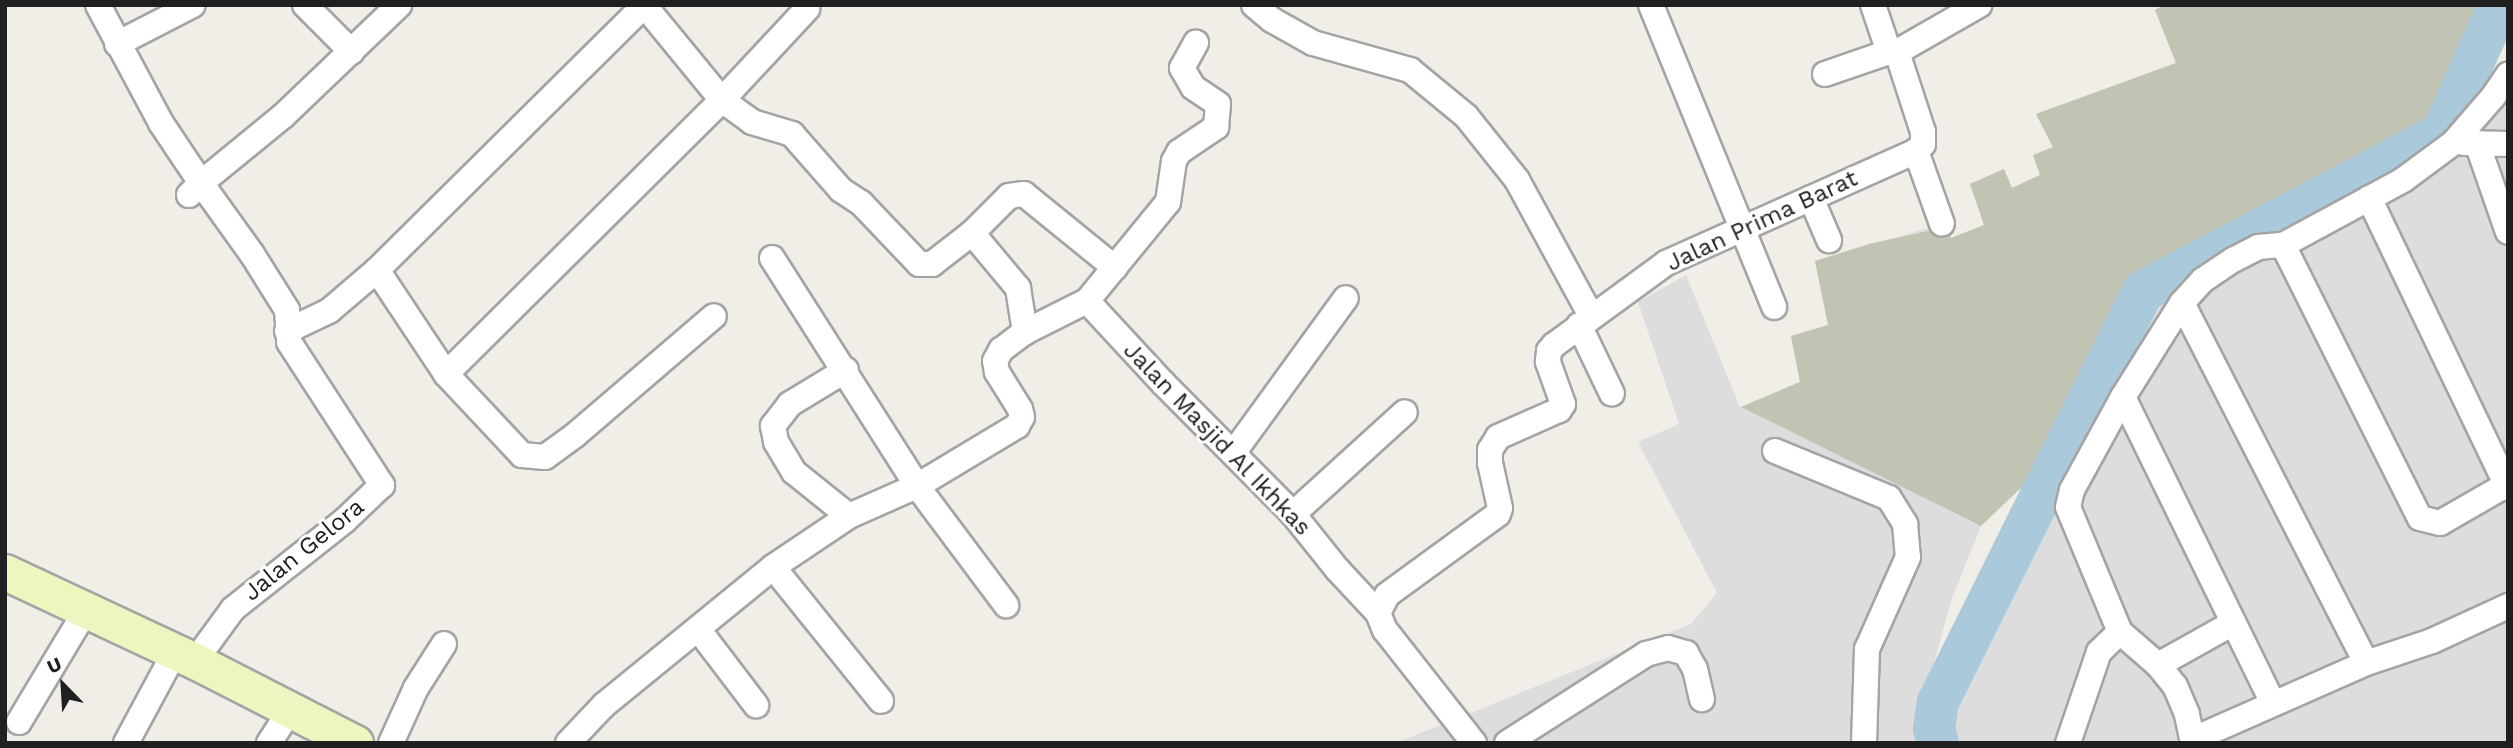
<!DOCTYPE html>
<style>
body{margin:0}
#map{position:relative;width:2513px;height:748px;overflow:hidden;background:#f0eee7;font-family:"Work Sans",sans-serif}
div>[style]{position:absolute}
.residential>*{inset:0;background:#dedddd}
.construction>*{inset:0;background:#c2c4b3}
.river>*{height:42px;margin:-21px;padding:0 21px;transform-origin:21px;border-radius:21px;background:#aac9db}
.roads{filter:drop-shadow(2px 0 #a4a4a4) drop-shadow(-2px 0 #a4a4a4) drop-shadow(0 2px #a4a4a4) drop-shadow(0 -2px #a4a4a4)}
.street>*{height:24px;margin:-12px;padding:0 12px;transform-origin:12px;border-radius:12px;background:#fff}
.secondary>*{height:35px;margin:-17.5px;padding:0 17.5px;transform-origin:17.5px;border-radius:17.5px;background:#ecf7bf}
span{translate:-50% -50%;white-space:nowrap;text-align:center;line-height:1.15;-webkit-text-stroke:6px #fff;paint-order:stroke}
.street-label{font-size:24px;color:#202020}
.frame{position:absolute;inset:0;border:7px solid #202020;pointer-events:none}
.north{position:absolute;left:28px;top:650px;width:70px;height:70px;-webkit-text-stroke:5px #fff;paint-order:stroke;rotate:336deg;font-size:19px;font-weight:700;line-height:28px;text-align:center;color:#202020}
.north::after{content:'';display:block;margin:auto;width:24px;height:32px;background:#202020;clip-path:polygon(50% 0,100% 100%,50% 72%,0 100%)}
</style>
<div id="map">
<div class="residential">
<div style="clip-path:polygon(2164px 5px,2508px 5px,2508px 24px,2499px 40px,2436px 109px,2360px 176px,2288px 213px,2218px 229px,2134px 296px,2092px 401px,2046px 464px,1981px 526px,1951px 601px,1923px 704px,1936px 743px,1396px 743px,1691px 624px,1717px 593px,1638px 442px,1679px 424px,1638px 302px,1686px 275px,1740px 407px,1800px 382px,1791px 336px,1828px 325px,1815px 261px,1942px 224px,1951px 238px,1984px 225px,1970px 184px,2004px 169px,2012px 188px,2040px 175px,2033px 155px,2053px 147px,2036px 114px,2176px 63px,2155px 10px)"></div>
<div style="clip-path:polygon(2508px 57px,2508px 743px,1943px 743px,1940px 732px,1987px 564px,2031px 525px,2074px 475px,2151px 305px,2202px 263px,2345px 210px,2415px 161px)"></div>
</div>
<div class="construction">
<div style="clip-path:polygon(2164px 5px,2508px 5px,2508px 24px,2499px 40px,2436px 109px,2360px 176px,2288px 213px,2218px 229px,2134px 296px,2092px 401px,2046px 464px,1981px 526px,1741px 407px,1800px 382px,1791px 336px,1828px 325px,1815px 261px,1869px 244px,1946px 227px,1951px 238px,1984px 225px,1970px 184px,2004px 169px,2012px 188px,2040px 175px,2033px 155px,2053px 147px,2036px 114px,2176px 63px,2155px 10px)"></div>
</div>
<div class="river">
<div style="left:1938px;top:743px;width:15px;rotate:-106deg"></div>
<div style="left:1934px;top:729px;width:27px;rotate:-82deg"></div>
<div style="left:1938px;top:702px;width:458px;rotate:-63.5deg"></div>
<div style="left:2142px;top:292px;width:340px;rotate:-27.9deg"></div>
<div style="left:2442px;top:133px;width:140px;rotate:-66deg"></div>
</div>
<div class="roads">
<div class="street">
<div style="left:98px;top:5px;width:134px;rotate:61.9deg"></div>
<div style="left:161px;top:123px;width:72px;rotate:56.3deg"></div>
<div style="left:201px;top:183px;width:106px;rotate:-39.3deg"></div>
<div style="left:283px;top:116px;width:161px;rotate:-43.7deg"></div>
<div style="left:305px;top:5px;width:66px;rotate:45deg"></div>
<div style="left:644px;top:5px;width:123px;rotate:50.6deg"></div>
<div style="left:722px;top:100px;width:37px;rotate:36deg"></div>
<div style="left:752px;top:122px;width:42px;rotate:16.7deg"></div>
<div style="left:792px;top:134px;width:74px;rotate:48.8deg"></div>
<div style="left:841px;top:190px;width:24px;rotate:33deg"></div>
<div style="left:861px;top:203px;width:84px;rotate:46.4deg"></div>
<div style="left:919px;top:264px;width:13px"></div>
<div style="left:932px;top:264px;width:51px;rotate:-37.8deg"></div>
<div style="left:972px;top:233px;width:52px;rotate:-45deg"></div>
<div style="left:1009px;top:196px;width:15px;rotate:-8deg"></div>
<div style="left:1024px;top:194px;width:117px;rotate:39.1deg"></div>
<div style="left:1254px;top:5px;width:23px;rotate:40deg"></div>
<div style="left:1272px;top:20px;width:47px;rotate:29.3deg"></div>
<div style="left:1313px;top:43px;width:101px;rotate:15.6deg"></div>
<div style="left:1410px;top:70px;width:72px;rotate:39.4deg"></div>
<div style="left:1466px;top:116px;width:82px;rotate:51.4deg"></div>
<div style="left:1517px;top:180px;width:155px;rotate:61.4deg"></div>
<div style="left:1651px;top:5px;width:326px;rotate:67.8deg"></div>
<div style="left:1873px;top:5px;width:50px;rotate:71.2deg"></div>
<div style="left:117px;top:44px;width:85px;rotate:-27.2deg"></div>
<div style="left:1825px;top:74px;width:68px;rotate:-19deg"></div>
<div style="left:1889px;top:52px;width:8px"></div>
<div style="left:2464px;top:143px;width:44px;rotate:1.3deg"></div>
<div style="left:2477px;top:143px;width:94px;rotate:70.8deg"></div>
<div style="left:1916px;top:151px;width:77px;rotate:70.4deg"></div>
<div style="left:189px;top:195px;width:17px;rotate:-45deg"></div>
<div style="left:201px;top:183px;width:87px;rotate:54.3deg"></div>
<div style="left:252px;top:254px;width:66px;rotate:58deg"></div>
<div style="left:287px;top:310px;width:32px;rotate:86deg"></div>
<div style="left:289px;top:342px;width:171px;rotate:57deg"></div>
<div style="left:382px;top:485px;width:52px;rotate:136.5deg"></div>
<div style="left:344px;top:521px;width:142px;rotate:141.6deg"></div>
<div style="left:233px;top:609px;width:64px;rotate:126.2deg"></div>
<div style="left:1811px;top:198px;width:46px;rotate:66.8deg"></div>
<div style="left:2369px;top:198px;width:322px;rotate:64.4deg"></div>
<div style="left:972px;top:233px;width:72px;rotate:50.1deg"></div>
<div style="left:1018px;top:288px;width:45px;rotate:81deg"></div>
<div style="left:2283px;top:245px;width:305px;rotate:63.4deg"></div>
<div style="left:2420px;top:518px;width:21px;rotate:14deg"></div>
<div style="left:2440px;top:523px;width:76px;rotate:-29.9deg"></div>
<div style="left:772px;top:258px;width:270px;rotate:57.5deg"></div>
<div style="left:917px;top:486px;width:149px;rotate:53.2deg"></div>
<div style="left:377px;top:270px;width:125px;rotate:56.4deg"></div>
<div style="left:446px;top:374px;width:111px;rotate:46.8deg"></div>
<div style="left:522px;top:455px;width:23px;rotate:5deg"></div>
<div style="left:545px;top:457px;width:36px;rotate:-36deg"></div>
<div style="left:574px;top:436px;width:184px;rotate:-40.6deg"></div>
<div style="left:1087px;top:301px;width:112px;rotate:47.2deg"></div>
<div style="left:1163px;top:383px;width:185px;rotate:45.2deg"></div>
<div style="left:1293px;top:514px;width:70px;rotate:51.3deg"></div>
<div style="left:1337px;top:569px;width:60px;rotate:47deg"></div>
<div style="left:1378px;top:613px;width:18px;rotate:68deg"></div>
<div style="left:1385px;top:630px;width:144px;rotate:51.8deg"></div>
<div style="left:2182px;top:303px;width:404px;rotate:62.9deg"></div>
<div style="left:1579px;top:325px;width:76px;rotate:64.4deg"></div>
<div style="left:287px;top:331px;width:47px;rotate:-25.5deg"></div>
<div style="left:329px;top:311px;width:63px;rotate:-40.5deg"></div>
<div style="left:377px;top:270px;width:377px;rotate:-44.7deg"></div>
<div style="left:846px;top:370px;width:66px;rotate:148.7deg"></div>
<div style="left:790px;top:404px;width:28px;rotate:128deg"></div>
<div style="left:773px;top:426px;width:16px;rotate:79deg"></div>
<div style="left:776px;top:442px;width:35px;rotate:59deg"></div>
<div style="left:794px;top:472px;width:70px;rotate:38.7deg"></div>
<div style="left:446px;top:374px;width:389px;rotate:-44.8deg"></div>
<div style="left:722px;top:100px;width:125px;rotate:-47deg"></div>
<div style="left:2123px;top:397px;width:341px;rotate:63.9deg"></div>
<div style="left:1775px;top:451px;width:123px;rotate:22.4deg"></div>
<div style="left:1889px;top:498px;width:31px;rotate:58deg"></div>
<div style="left:1905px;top:524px;width:33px;rotate:85deg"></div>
<div style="left:1908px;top:557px;width:101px;rotate:114deg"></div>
<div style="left:1867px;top:649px;width:94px;rotate:91.8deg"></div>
<div style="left:1234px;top:452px;width:190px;rotate:-54deg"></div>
<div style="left:1293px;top:514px;width:151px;rotate:-42.3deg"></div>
<div style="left:773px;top:567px;width:172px;rotate:51.1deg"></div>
<div style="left:1378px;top:613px;width:20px;rotate:-63deg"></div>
<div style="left:1387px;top:595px;width:137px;rotate:-36.1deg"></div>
<div style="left:1498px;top:514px;width:6px;rotate:-72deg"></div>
<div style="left:1500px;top:508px;width:46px;rotate:-102.5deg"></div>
<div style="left:1490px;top:463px;width:13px;rotate:-90deg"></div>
<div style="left:1490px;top:450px;width:15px;rotate:-58deg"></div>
<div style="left:1498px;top:437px;width:67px;rotate:-23.9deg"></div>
<div style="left:1559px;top:410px;width:7px;rotate:-56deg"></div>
<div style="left:1563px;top:404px;width:45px;rotate:-109.7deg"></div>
<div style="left:1548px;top:362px;width:11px;rotate:-85deg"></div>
<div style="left:1549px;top:351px;width:8px;rotate:-50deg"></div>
<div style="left:1554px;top:345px;width:139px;rotate:-36.2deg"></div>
<div style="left:1666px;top:263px;width:274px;rotate:-24.1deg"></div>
<div style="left:1916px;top:151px;width:10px;rotate:-45deg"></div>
<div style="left:1923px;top:144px;width:12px;rotate:-90deg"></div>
<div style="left:1923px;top:132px;width:84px;rotate:-108deg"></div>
<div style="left:1897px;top:52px;width:95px;rotate:-29.8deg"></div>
<div style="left:698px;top:629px;width:96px;rotate:52.7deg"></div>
<div style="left:2158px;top:665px;width:86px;rotate:-29.2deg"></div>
<div style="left:19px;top:722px;width:131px;rotate:-59.1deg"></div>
<div style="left:2194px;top:739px;width:188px;rotate:-23.8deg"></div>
<div style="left:2366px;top:663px;width:70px;rotate:-18.4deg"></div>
<div style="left:2432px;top:641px;width:84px;rotate:-24.7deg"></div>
<div style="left:126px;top:743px;width:103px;rotate:-61.7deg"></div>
<div style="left:269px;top:743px;width:38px;rotate:-57deg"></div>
<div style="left:391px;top:743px;width:60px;rotate:-65.6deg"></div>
<div style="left:416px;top:688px;width:52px;rotate:-57.5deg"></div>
<div style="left:568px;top:743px;width:52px;rotate:-46.5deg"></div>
<div style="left:604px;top:705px;width:218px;rotate:-39.2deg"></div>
<div style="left:773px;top:567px;width:92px;rotate:-33.9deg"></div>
<div style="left:849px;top:516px;width:74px;rotate:-23.8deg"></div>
<div style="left:917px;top:486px;width:117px;rotate:-31deg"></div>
<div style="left:1017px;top:426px;width:10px;rotate:-61deg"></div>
<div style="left:1022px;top:417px;width:8px;rotate:-104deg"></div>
<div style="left:1020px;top:409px;width:44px;rotate:-121.9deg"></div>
<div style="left:997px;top:372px;width:11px;rotate:-100deg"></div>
<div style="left:995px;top:361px;width:13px;rotate:-61deg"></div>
<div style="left:1001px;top:350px;width:30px;rotate:-37deg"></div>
<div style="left:1025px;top:332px;width:69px;rotate:-26.6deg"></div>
<div style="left:1087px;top:301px;width:128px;rotate:-50.7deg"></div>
<div style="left:1168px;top:202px;width:41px;rotate:-81.7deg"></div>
<div style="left:1174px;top:161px;width:10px;rotate:-61deg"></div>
<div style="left:1179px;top:152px;width:45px;rotate:-34deg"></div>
<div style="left:1216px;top:127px;width:23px;rotate:-85deg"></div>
<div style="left:1218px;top:104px;width:30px;rotate:-146deg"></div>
<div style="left:1193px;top:87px;width:22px;rotate:-120deg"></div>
<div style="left:1182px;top:68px;width:29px;rotate:-61deg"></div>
<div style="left:1507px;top:743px;width:165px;rotate:-32.6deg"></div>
<div style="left:1646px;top:654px;width:23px;rotate:-15deg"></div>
<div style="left:1668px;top:648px;width:19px;rotate:16deg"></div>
<div style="left:1686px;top:653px;width:18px;rotate:61deg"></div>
<div style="left:1695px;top:669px;width:31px;rotate:77deg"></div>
<div style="left:2068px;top:743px;width:96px;rotate:-71.2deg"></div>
<div style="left:2099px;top:652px;width:29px;rotate:-44deg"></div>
<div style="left:2193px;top:743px;width:30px;rotate:-102deg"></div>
<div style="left:2187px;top:714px;width:30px;rotate:-113deg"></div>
<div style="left:2175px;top:686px;width:27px;rotate:-129deg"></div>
<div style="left:2158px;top:665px;width:50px;rotate:-139deg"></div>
<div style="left:2120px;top:632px;width:135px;rotate:-112.6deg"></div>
<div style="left:2068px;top:507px;width:17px;rotate:-77deg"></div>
<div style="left:2072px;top:490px;width:106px;rotate:-61.3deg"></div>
<div style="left:2123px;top:397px;width:111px;rotate:-57.9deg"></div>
<div style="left:2182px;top:303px;width:31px;rotate:-48deg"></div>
<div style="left:2203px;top:280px;width:36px;rotate:-34deg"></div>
<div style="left:2233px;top:260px;width:28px;rotate:-27deg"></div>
<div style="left:2258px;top:247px;width:25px;rotate:-5deg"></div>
<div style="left:2283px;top:245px;width:136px;rotate:-28.4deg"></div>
<div style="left:2403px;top:180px;width:62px;rotate:-36.5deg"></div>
<div style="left:2453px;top:143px;width:61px;rotate:-49deg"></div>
<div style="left:2493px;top:97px;width:27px;rotate:-56deg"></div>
</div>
<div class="secondary">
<div style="left:5px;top:572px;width:210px;rotate:25.1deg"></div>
<div style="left:195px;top:661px;width:180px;rotate:27.1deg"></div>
</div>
</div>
<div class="street-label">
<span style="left:1762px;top:221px;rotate:-25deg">Jalan Prima Barat</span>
<span style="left:1217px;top:439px;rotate:46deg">Jalan Masjid Al Ikhkas</span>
<span style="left:304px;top:550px;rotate:-39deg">Jalan Gelora</span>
</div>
<div class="frame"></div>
<div class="north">U</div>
</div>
